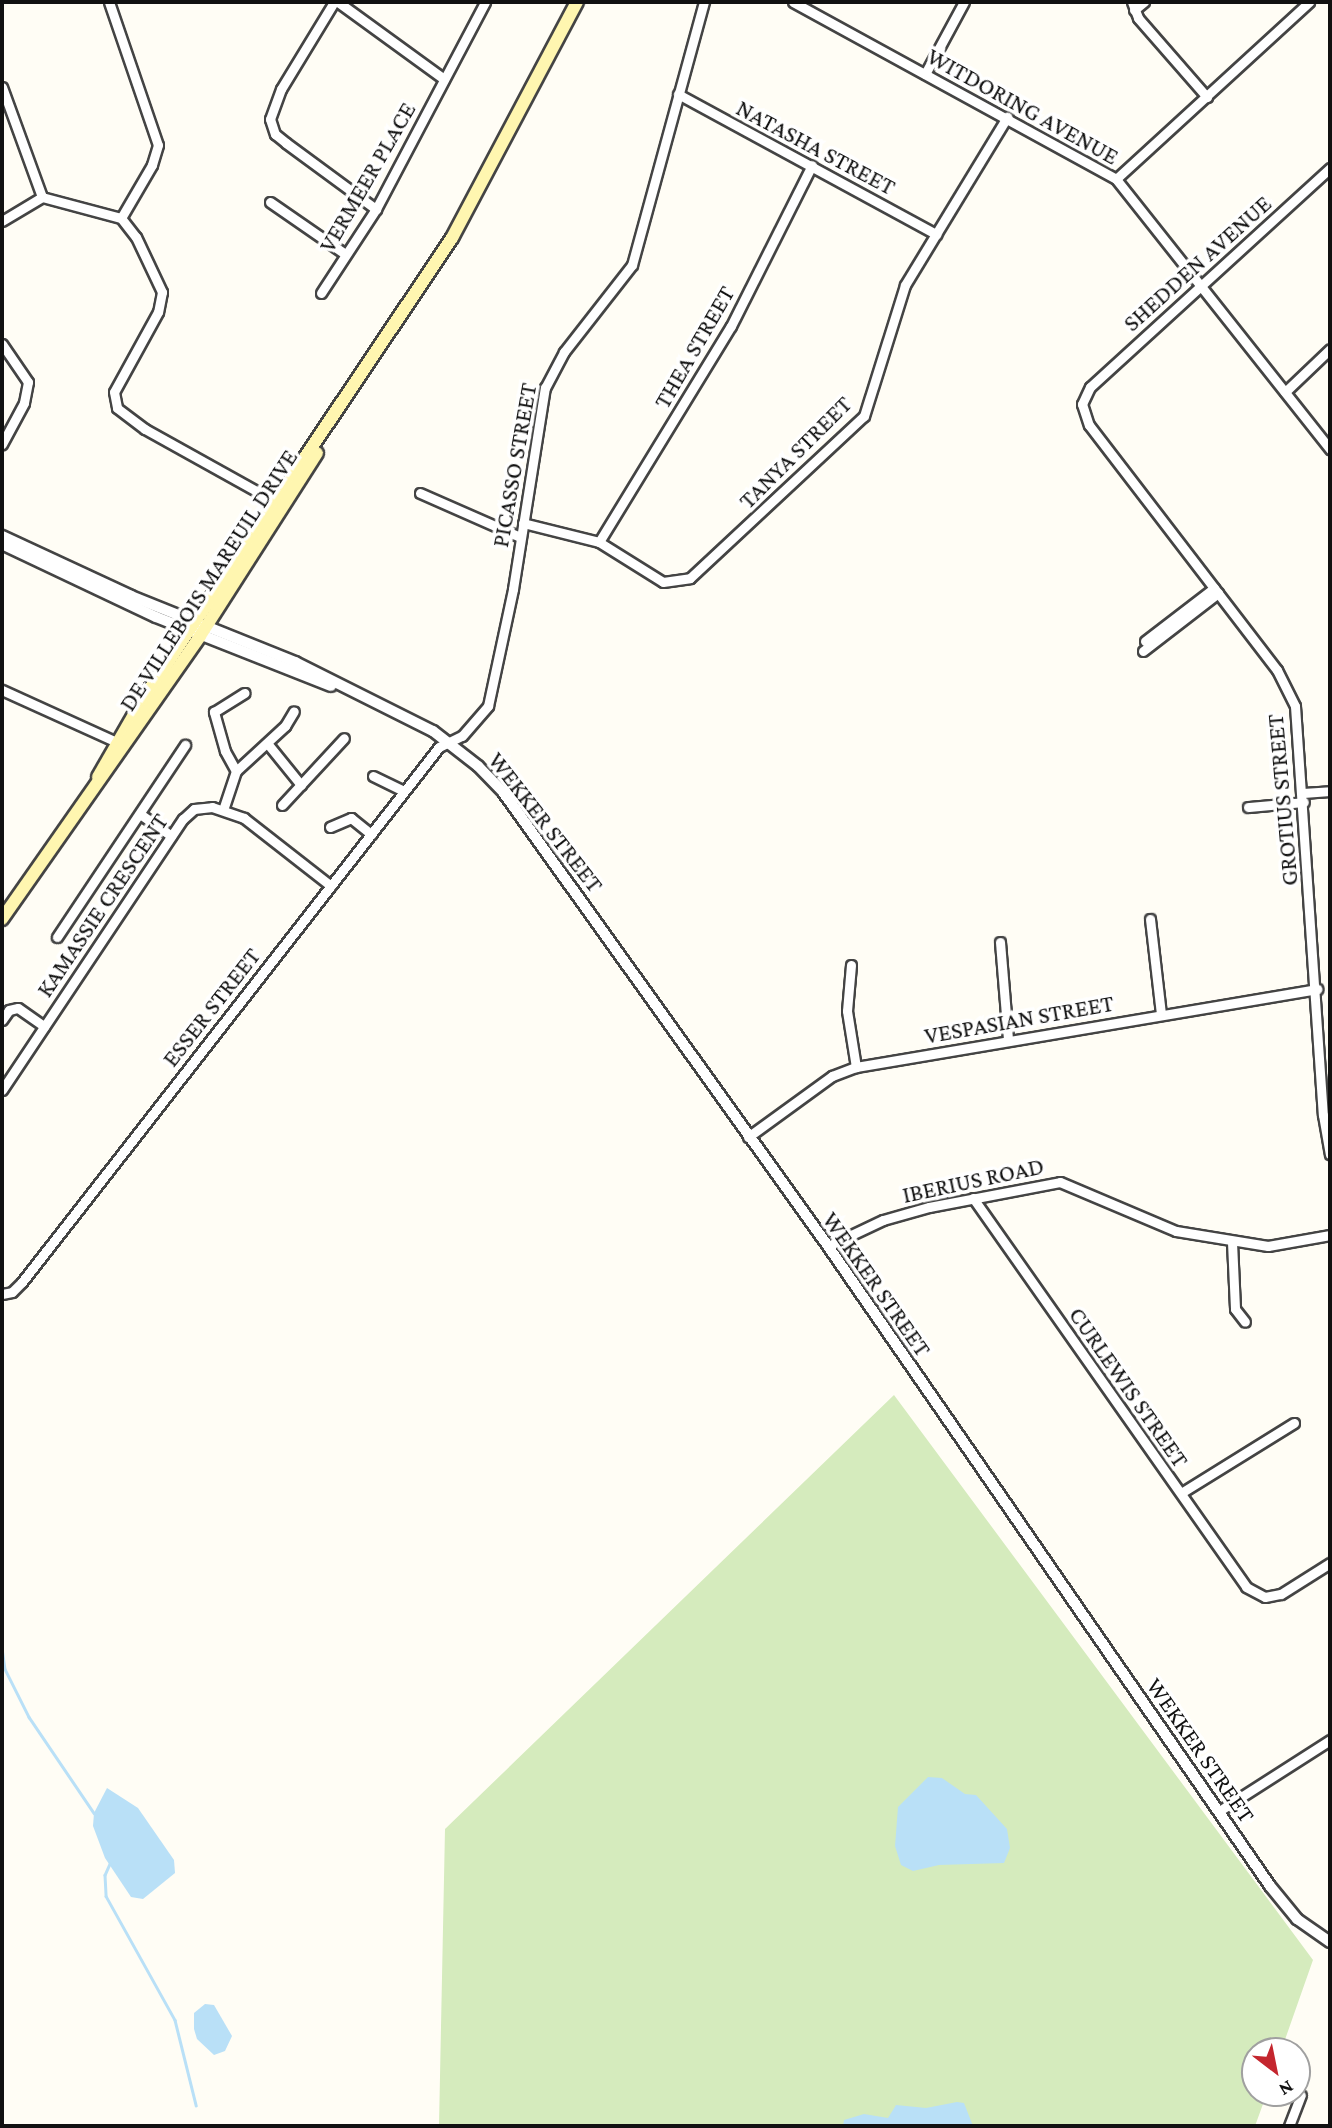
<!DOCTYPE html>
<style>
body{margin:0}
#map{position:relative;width:1332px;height:2128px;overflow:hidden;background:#fffdf5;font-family:"Crimson Pro",serif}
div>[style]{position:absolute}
.green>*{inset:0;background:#d5ebbd}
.water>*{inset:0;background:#b9e0f7}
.stream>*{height:2.5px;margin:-1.25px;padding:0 1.25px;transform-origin:1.25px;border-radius:1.25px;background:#b9e0f7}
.roads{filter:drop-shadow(2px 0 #444) drop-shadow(-2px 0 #444) drop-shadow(0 2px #444) drop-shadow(0 -2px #444)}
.minor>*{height:9px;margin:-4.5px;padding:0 4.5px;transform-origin:4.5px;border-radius:4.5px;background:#fff}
.tertiary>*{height:10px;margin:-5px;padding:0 5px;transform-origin:5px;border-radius:5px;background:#fff}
.secondary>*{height:12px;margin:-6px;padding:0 6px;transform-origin:6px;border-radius:6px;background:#fff6b0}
span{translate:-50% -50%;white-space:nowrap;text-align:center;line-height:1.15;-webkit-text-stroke:7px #fff;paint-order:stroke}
.street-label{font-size:24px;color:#111}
.frame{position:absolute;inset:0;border:4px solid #111;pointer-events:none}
.north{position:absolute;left:1241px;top:2037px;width:70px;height:70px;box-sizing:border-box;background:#fff;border:2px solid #a0a0a0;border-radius:50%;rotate:148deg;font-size:19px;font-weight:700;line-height:28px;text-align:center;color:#111}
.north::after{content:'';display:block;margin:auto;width:24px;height:32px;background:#c4262e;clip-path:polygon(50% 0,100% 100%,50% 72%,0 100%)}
</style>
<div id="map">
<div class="green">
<div style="clip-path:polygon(894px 1395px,1313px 1960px,1281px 2051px,1255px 2051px,1255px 2093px,1267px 2093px,1255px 2126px,439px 2126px,445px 1829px)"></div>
</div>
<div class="water">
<div style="clip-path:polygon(928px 1777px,942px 1778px,965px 1794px,976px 1795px,1007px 1829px,1010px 1848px,1004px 1863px,939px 1865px,913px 1871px,901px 1865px,895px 1846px,898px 1807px)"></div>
<div style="clip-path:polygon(107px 1788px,138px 1808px,174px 1860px,175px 1873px,143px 1899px,131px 1897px,105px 1858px,93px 1826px,94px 1813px)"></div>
<div style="clip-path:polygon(205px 2004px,214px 2005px,232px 2036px,225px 2051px,214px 2055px,197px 2039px,194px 2029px,194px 2013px)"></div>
<div style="clip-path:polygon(957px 2102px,964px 2103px,973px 2126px,843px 2126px,844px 2120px,864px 2114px,888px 2118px,896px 2105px,926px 2108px)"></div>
</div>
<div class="stream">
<div style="left:2px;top:1648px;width:21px;rotate:82deg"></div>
<div style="left:5px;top:1669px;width:54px;rotate:63.4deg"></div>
<div style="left:29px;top:1717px;width:116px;rotate:55.9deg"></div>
<div style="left:110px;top:1864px;width:12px;rotate:114deg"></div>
<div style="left:105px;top:1875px;width:21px;rotate:87deg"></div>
<div style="left:106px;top:1896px;width:142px;rotate:60.9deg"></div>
<div style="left:175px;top:2020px;width:88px;rotate:76.1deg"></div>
</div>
<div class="roads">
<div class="minor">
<div style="left:109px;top:2px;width:151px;rotate:71.1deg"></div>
<div style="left:158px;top:145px;width:21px;rotate:107deg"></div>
<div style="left:152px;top:165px;width:61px;rotate:120.3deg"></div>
<div style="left:334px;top:2px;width:102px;rotate:121.3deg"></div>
<div style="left:281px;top:89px;width:32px;rotate:110deg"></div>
<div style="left:270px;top:119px;width:16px;rotate:72deg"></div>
<div style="left:275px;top:134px;width:14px;rotate:39deg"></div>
<div style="left:286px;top:143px;width:112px;rotate:36.3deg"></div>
<div style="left:338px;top:2px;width:131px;rotate:36deg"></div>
<div style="left:793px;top:2px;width:368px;rotate:28.7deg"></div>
<div style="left:1116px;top:179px;width:345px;rotate:51.6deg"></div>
<div style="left:1132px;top:2px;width:17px;rotate:69deg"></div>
<div style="left:1138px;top:18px;width:105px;rotate:48.9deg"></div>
<div style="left:1134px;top:10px;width:13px;rotate:-39deg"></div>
<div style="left:925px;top:74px;width:82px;rotate:-61.6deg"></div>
<div style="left:2px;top:87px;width:117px;rotate:70deg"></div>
<div style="left:678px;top:94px;width:294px;rotate:28.5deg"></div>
<div style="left:1330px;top:168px;width:325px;rotate:137.6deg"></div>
<div style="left:1090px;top:387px;width:19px;rotate:115deg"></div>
<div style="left:1082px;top:404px;width:22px;rotate:72deg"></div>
<div style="left:1089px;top:425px;width:309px;rotate:52.5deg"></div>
<div style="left:1277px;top:670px;width:40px;rotate:63.4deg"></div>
<div style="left:1295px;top:706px;width:410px;rotate:86.1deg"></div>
<div style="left:1323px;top:1115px;width:40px;rotate:80deg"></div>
<div style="left:1116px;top:179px;width:262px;rotate:-42.5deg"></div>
<div style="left:270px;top:202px;width:91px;rotate:34.7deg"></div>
<div style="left:2px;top:221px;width:47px;rotate:-31deg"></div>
<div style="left:42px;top:197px;width:82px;rotate:14.9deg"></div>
<div style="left:121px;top:218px;width:24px;rotate:52deg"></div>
<div style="left:136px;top:237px;width:61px;rotate:64.7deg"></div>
<div style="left:162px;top:292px;width:20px;rotate:101deg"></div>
<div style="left:158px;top:312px;width:91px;rotate:118.8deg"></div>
<div style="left:114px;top:392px;width:16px;rotate:79deg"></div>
<div style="left:117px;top:408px;width:35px;rotate:37deg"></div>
<div style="left:145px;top:429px;width:152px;rotate:29.1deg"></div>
<div style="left:321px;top:293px;width:100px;rotate:-56.8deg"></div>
<div style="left:376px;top:209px;width:234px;rotate:-62.2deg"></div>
<div style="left:2px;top:344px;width:46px;rotate:55.6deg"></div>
<div style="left:28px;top:382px;width:21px;rotate:101deg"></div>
<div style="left:24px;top:403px;width:47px;rotate:118.2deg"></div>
<div style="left:1285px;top:392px;width:62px;rotate:-43.7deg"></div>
<div style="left:420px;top:493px;width:109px;rotate:23.7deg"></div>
<div style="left:523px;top:523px;width:78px;rotate:14deg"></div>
<div style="left:599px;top:542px;width:75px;rotate:32deg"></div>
<div style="left:663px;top:582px;width:27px;rotate:-8deg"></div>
<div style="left:690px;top:578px;width:238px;rotate:-43deg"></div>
<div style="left:864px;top:416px;width:137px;rotate:-72.6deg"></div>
<div style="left:905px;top:285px;width:197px;rotate:-58.7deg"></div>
<div style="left:599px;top:542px;width:253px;rotate:-58.6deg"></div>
<div style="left:731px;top:326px;width:180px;rotate:-63.3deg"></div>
<div style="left:1145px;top:641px;width:87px;rotate:-37.5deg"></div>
<div style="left:1143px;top:651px;width:95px;rotate:-37.7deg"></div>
<div style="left:2px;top:690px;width:131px;rotate:24.4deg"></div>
<div style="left:267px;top:743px;width:54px;rotate:51deg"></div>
<div style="left:236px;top:771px;width:23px;rotate:-119deg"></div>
<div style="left:225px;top:751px;width:41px;rotate:-105.8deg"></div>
<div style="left:214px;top:712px;width:36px;rotate:-32deg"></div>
<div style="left:373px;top:776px;width:34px;rotate:26deg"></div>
<div style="left:1303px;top:793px;width:27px;rotate:-4deg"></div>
<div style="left:282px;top:805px;width:91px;rotate:-47.2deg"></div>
<div style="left:1248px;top:807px;width:56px;rotate:-5.1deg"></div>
<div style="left:223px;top:810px;width:41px;rotate:-71.6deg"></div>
<div style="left:236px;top:771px;width:67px;rotate:-42.6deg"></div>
<div style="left:285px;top:726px;width:17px;rotate:-59deg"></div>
<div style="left:140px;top:814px;width:38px;rotate:35deg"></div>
<div style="left:330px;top:827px;width:23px;rotate:-23deg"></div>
<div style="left:351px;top:818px;width:26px;rotate:39deg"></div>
<div style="left:1150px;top:919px;width:96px;rotate:83.4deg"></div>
<div style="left:57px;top:937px;width:231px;rotate:-56.3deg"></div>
<div style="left:1000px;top:942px;width:98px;rotate:85.3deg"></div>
<div style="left:851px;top:965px;width:46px;rotate:95deg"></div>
<div style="left:847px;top:1011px;width:57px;rotate:80.9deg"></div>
<div style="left:2px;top:1020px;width:12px;rotate:-55deg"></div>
<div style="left:9px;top:1010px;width:9px;rotate:-13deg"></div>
<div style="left:18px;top:1008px;width:32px;rotate:35deg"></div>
<div style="left:2px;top:1090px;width:326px;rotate:-56.3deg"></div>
<div style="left:183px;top:819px;width:15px;rotate:-42deg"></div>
<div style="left:194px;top:809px;width:18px;rotate:-6deg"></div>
<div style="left:212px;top:807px;width:34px;rotate:19deg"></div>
<div style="left:244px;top:818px;width:110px;rotate:38deg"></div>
<div style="left:748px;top:1137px;width:104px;rotate:-36deg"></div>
<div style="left:832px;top:1076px;width:26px;rotate:-21deg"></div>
<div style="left:856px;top:1067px;width:468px;rotate:-9.6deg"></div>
<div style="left:973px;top:1198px;width:475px;rotate:54.9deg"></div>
<div style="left:1246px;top:1587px;width:21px;rotate:28deg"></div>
<div style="left:1265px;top:1597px;width:16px;rotate:-11deg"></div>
<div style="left:1281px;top:1594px;width:58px;rotate:-32.3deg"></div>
<div style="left:1232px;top:1242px;width:67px;rotate:87.4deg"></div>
<div style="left:1235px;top:1309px;width:16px;rotate:52deg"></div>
<div style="left:828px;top:1246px;width:61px;rotate:-25.3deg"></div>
<div style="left:883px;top:1220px;width:48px;rotate:-15.8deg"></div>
<div style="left:929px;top:1207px;width:133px;rotate:-10.8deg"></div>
<div style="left:1060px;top:1182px;width:126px;rotate:22.9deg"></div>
<div style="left:1176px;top:1231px;width:93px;rotate:9.3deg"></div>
<div style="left:1268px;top:1246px;width:63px;rotate:-10.1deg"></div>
<div style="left:2px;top:1294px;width:10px;rotate:-11deg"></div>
<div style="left:12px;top:1292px;width:14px;rotate:-45deg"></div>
<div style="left:22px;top:1282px;width:678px;rotate:-52.07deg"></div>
<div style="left:439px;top:747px;width:25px;rotate:-26deg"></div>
<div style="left:462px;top:736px;width:40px;rotate:-49deg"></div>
<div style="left:488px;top:706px;width:120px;rotate:-77.9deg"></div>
<div style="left:513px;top:589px;width:204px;rotate:-81deg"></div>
<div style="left:545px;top:388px;width:41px;rotate:-62.2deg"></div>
<div style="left:564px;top:352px;width:110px;rotate:-52deg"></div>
<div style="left:632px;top:265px;width:273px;rotate:-74.7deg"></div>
<div style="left:1181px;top:1493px;width:133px;rotate:-31.8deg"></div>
<div style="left:1219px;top:1811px;width:132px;rotate:-32.6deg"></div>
<div style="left:1289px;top:2126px;width:33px;rotate:-69deg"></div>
</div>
<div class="tertiary">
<div style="left:2px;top:536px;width:142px;rotate:24.9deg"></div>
<div style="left:131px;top:596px;width:177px;rotate:21.9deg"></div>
<div style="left:295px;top:662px;width:154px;rotate:26.6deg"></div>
<div style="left:433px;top:731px;width:57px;rotate:37.9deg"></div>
<div style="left:478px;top:766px;width:36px;rotate:46deg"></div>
<div style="left:503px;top:792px;width:558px;rotate:54.4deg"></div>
<div style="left:828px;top:1246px;width:778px;rotate:55.37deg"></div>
<div style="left:1270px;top:1886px;width:43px;rotate:50.7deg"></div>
<div style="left:1297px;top:1919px;width:40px;rotate:34.9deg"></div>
<div style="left:2px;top:544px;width:170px;rotate:25.4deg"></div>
<div style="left:156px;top:617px;width:188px;rotate:21.5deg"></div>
</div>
<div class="secondary">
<div style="left:98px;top:777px;width:90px;rotate:-60deg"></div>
<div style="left:143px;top:699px;width:555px;rotate:-56.17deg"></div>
<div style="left:452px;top:238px;width:267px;rotate:-62.1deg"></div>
<div style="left:2px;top:919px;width:345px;rotate:-55deg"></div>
<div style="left:200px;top:636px;width:217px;rotate:-57.4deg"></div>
</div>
</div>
<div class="street-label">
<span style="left:1023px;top:106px;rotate:29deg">WITDORING AVENUE</span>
<span style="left:816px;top:147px;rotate:28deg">NATASHA STREET</span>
<span style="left:367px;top:177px;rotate:-60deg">VERMEER PLACE</span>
<span style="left:1197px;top:263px;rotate:-42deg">SHEDDEN AVENUE</span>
<span style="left:694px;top:347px;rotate:-60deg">THEA STREET</span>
<span style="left:795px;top:452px;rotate:-45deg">TANYA STREET</span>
<span style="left:514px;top:465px;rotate:-80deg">PICASSO STREET</span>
<span style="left:208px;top:580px;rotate:-57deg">DE VILLEBOIS MAREUIL DRIVE</span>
<span style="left:1282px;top:800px;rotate:-95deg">GROTIUS STREET</span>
<span style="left:546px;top:822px;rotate:52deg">WEKKER STREET</span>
<span style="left:102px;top:905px;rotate:-56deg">KAMASSIE CRESCENT</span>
<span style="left:211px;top:1007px;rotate:-52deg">ESSER STREET</span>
<span style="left:1019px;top:1019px;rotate:-10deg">VESPASIAN STREET</span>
<span style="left:973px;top:1180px;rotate:-12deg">IBERIUS ROAD</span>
<span style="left:877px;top:1284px;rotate:55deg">WEKKER STREET</span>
<span style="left:1129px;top:1387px;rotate:55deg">CURLEWIS STREET</span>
<span style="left:1201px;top:1750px;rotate:55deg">WEKKER STREET</span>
</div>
<div class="frame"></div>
<div class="north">N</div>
</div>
